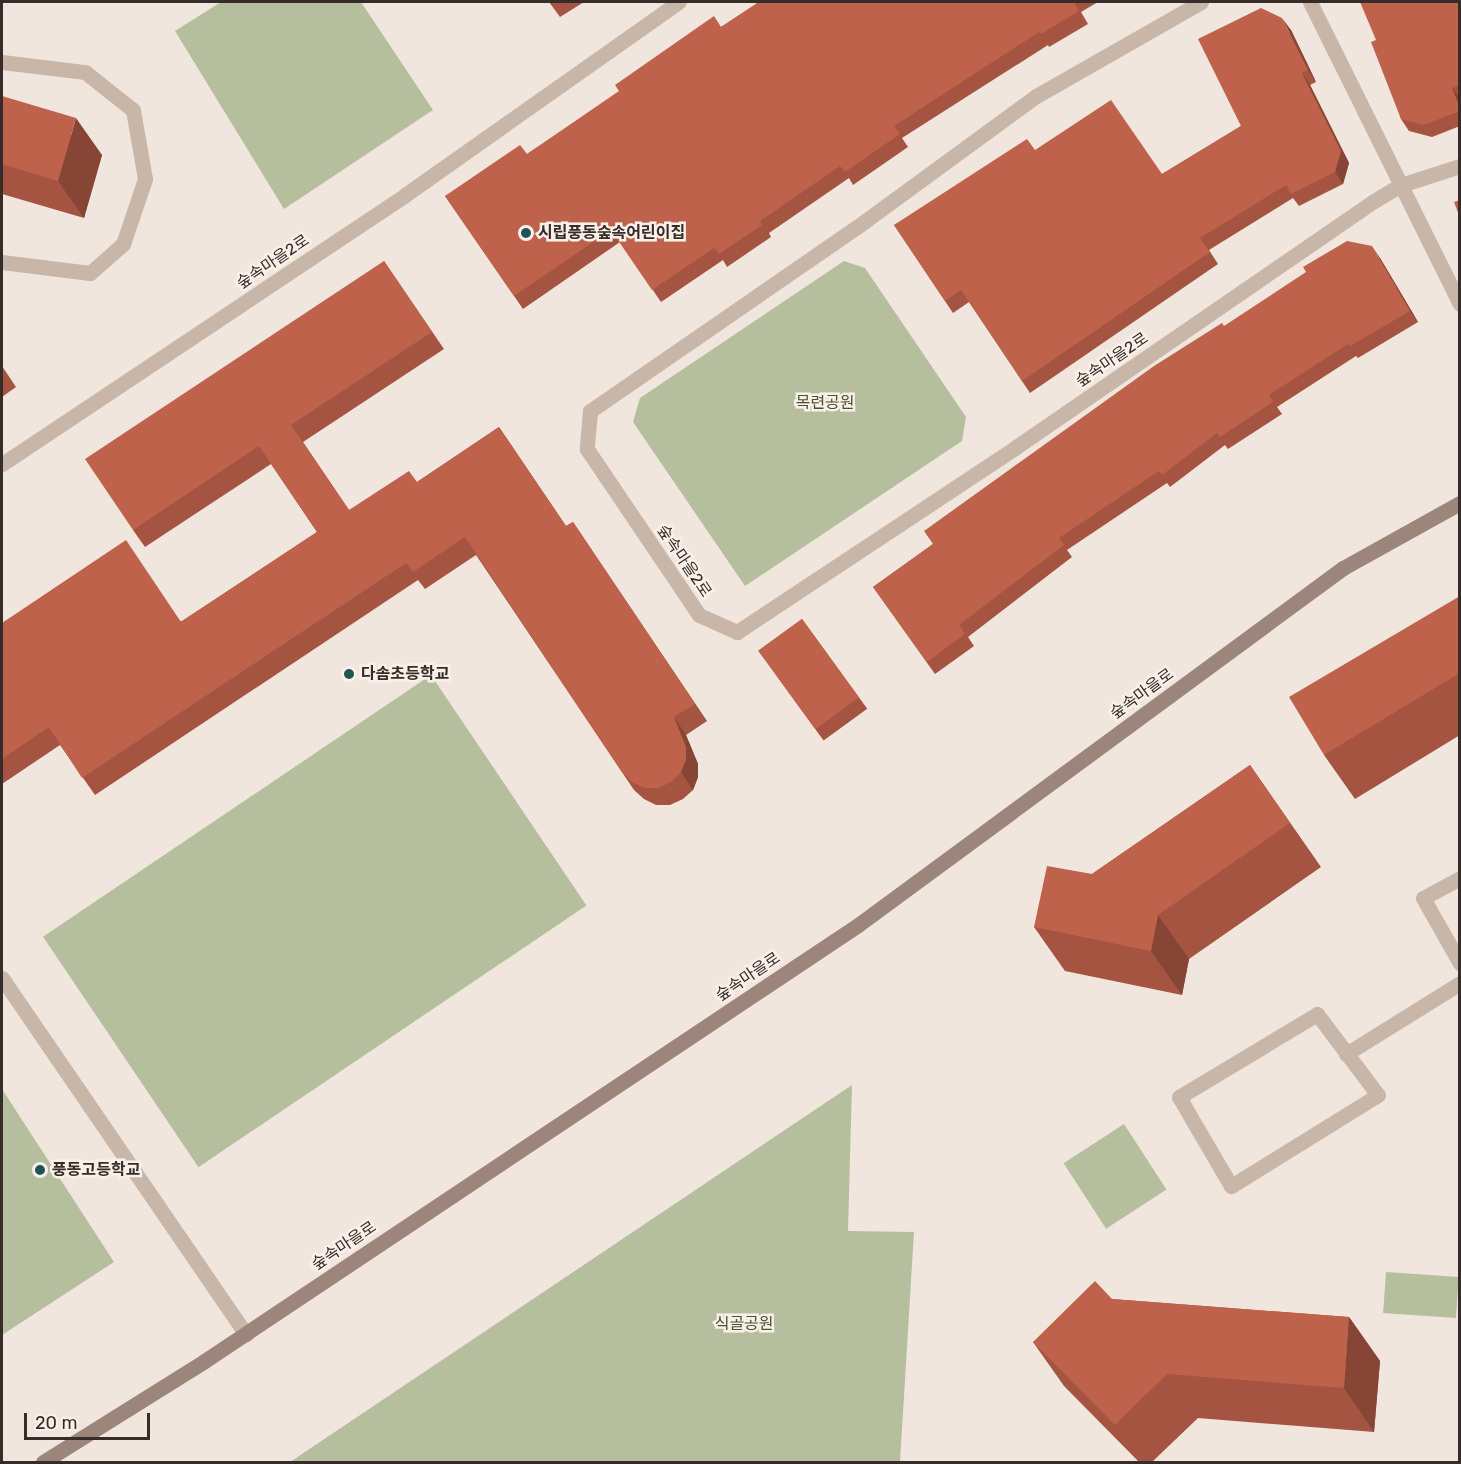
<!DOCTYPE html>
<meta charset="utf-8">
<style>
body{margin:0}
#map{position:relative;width:1461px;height:1464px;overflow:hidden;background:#f1e6dd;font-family:Rubik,"Noto Sans KR",sans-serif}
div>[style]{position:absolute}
.green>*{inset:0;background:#b6bf9d;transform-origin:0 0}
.lane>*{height:15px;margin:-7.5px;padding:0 7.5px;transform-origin:7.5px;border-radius:7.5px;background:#c8b6a9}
.street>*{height:15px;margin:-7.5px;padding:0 7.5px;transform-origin:7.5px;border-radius:7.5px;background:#c8b6a9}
.secondary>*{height:15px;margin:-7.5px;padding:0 7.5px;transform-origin:7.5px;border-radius:7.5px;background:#9c857b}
.wall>*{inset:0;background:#a45441;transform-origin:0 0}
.shaded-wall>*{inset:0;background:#864535}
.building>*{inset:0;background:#bf624c;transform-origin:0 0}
.dots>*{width:16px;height:16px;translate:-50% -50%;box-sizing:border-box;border:3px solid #f9f1e9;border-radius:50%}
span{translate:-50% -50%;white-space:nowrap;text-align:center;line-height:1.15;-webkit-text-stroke:5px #f9f1e9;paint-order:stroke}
.poi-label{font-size:16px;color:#362c29;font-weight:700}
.left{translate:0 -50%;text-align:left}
.street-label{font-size:16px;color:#362c29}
.park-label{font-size:16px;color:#47532e}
.frame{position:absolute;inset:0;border:3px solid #362c29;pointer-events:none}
.scale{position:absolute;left:24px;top:1413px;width:126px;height:27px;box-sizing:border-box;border:3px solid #362c29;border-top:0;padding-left:8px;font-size:18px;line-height:21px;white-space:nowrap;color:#362c29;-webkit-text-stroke:4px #f9f1e9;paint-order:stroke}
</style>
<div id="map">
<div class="green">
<div style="clip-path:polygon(221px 2px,361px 2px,433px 110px,284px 209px,175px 31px)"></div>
<div style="clip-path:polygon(844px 261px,865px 268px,966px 417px,962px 441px,745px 586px,633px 422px,640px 398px)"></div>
<div style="left:431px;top:675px;width:278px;height:468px;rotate:56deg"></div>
<div style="clip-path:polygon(852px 1085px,848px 1231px,914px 1232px,900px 1462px,290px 1462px)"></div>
<div style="clip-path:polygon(2px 1089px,114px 1262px,2px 1335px)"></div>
<div style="left:1124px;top:1124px;width:78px;height:72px;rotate:57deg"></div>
<div style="left:1386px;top:1272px;width:73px;height:41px;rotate:4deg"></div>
</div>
<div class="lane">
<div style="left:2px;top:62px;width:84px;rotate:6.9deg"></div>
<div style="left:85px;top:72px;width:61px;rotate:38.4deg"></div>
<div style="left:133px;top:110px;width:70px;rotate:80.1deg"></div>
<div style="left:145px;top:179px;width:69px;rotate:108.7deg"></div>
<div style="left:123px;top:244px;width:44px;rotate:138.7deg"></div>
<div style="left:90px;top:273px;width:89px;rotate:-172.9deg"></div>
<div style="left:1460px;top:878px;width:42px;rotate:151.6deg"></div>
<div style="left:1423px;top:898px;width:75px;rotate:60.4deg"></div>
<div style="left:1317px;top:1014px;width:101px;rotate:53deg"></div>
<div style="left:1378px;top:1095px;width:173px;rotate:148.2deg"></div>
<div style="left:1231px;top:1186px;width:103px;rotate:-120.3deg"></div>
<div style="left:1179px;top:1097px;width:161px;rotate:-31deg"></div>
<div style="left:1346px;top:1054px;width:134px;rotate:-31.9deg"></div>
</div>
<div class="street">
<div style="left:1201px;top:2px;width:190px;rotate:150.3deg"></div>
<div style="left:1036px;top:96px;width:213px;rotate:143.8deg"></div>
<div style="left:864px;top:222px;width:333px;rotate:145.4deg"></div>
<div style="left:590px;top:411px;width:38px;rotate:95deg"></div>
<div style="left:587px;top:449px;width:200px;rotate:56deg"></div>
<div style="left:699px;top:615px;width:42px;rotate:24.1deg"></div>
<div style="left:737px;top:632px;width:335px;rotate:-33.5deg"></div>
<div style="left:1016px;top:447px;width:434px;rotate:-34.5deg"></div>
<div style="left:1374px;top:201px;width:31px;rotate:-31deg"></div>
<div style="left:1401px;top:185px;width:62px;rotate:-17.9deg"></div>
<div style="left:1310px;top:2px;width:337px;rotate:63.6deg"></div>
<div style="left:2px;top:464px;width:485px;rotate:-33.7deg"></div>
<div style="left:405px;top:195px;width:335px;rotate:-35.2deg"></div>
<div style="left:2px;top:978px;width:432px;rotate:55.6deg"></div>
</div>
<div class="secondary">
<div style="left:43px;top:1462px;width:189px;rotate:-32deg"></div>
<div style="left:203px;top:1362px;width:787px;rotate:-33.71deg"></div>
<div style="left:858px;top:925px;width:602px;rotate:-36.36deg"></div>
<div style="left:1343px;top:568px;width:134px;rotate:-29.1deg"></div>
</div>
<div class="wall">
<div style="clip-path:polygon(549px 2px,584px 2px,560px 17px)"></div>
<div style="clip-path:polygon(759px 2px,1098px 2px,1081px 12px,1088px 24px,1049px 47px,1048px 45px,902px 138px,908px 147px,853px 185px,849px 178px,769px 233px,771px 237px,727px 267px,723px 260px,661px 302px,620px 242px,523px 309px,445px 196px,527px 154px,721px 27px)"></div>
<div style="clip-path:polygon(1460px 2px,1460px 126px,1432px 137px,1409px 131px,1401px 119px,1376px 40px)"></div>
<div style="clip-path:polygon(1291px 30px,1316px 82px,1310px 85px,1349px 163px,1343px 184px,1299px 206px,1293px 198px,1209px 250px,1218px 264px,1030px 393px,969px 302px,953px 313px,894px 225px,1035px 150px,1162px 174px,1241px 126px)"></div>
<div style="clip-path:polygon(2px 96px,102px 155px,84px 218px,2px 194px)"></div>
<div style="clip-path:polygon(1380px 258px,1418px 322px,1358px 358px,1356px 356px,1277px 407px,1282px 414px,1228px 449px,1225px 445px,1170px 487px,1167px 483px,1067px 550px,1072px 557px,968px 637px,974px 646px,935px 674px,873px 587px,933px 544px,1224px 326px)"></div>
<div style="clip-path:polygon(384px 261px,444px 349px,303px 442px,349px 510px,417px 482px,499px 427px,566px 526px,573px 522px,707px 721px,686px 735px,698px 764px,698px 777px,693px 790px,683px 799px,670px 805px,656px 805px,644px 799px,634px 790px,476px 555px,425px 589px,418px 580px,95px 795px,60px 745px,2px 784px,2px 623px,182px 621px,317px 532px,271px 464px,145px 547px,133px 530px)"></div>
<div style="clip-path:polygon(2px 366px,16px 387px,2px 397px)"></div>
<div style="clip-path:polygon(1460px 596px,1460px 735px,1355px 799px,1324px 755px)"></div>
<div style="left:802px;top:619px;width:111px;height:54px;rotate:54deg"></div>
<div style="clip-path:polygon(1250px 765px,1321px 867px,1189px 959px,1182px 995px,1065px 971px,1034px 927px,1092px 874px)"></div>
<div style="clip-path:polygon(1112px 1299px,1349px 1317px,1380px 1361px,1374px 1432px,1198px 1418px,1152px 1462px,1139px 1462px,1064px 1386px,1033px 1342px)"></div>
</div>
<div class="shaded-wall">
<div style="clip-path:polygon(1282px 18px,1291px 30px,1316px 82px,1308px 70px)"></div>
<div style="clip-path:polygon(1302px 73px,1310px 85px,1349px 163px,1343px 184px,1335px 172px)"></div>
<div style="clip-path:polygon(1452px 88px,1460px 99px,1460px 108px)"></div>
<div style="clip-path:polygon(76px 118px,102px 155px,84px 218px,58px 181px)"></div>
<div style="clip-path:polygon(1372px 246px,1380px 258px,1418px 322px,1410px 311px)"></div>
<div style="clip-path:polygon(674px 717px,686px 735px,698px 764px,698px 777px,693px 790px,681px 772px)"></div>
<div style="clip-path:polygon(1158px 915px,1189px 959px,1182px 995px,1151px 951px)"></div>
<div style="clip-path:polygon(1349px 1317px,1380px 1361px,1374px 1432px,1344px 1388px)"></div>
</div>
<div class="building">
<div style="clip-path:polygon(759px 2px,1074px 2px,1079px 11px,1041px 34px,1039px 32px,894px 126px,900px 134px,845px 172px,840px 166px,760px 221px,762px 225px,719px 254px,714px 248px,652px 290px,611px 230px,514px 296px,445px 196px,520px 145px,527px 154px,619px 91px,615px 85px,714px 16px,721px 27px)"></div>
<div style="clip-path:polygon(1360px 2px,1460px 2px,1460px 85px,1452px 88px,1460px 108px,1460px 111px,1424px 125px,1401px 119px,1371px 42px,1376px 40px)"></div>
<div style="clip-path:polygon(1261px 8px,1282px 18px,1308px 70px,1302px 73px,1341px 151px,1335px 172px,1291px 194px,1286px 185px,1200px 238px,1210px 252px,1022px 381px,961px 290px,945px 301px,894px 225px,1027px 139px,1035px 150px,1111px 100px,1162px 174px,1241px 126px,1198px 39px)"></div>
<div style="clip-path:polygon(2px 96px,76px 118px,58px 181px,2px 164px)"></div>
<div style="clip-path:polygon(1460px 200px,1460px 218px,1454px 202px)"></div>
<div style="clip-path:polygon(1347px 241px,1372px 246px,1410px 311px,1350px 346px,1348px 344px,1269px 395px,1273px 402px,1220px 437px,1217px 433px,1162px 475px,1159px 471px,1059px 538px,1064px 545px,959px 625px,965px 634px,927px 662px,873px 587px,933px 544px,924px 531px,1154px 366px,1222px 323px,1224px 326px,1306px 272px,1303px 267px)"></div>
<div style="clip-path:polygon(384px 261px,432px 332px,291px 425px,349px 510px,409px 471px,417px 482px,499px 427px,566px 526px,573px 522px,695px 704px,674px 717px,686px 747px,686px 760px,681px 772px,671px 782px,658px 788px,644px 788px,632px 782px,622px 772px,465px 537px,413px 572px,406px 563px,82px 778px,49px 727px,2px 759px,2px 623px,126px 540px,181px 622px,317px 532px,259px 446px,133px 530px,85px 459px)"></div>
<div style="clip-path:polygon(1460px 596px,1460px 673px,1324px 755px,1289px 697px)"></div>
<div style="left:802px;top:619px;width:97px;height:54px;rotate:54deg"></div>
<div style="clip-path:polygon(1250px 765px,1290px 823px,1158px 915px,1151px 951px,1034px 927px,1047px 866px,1092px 874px)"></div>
<div style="clip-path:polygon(1095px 1281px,1112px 1299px,1349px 1317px,1344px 1388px,1167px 1374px,1115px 1425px,1033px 1342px)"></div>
</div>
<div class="dots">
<div style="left:526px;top:233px;background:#205455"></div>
<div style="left:349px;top:674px;background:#205455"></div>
<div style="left:40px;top:1170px;background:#205455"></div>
</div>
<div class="poi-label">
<span class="left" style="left:538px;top:233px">시립풍동숲속어린이집</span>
<span class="left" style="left:361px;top:674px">다솜초등학교</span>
<span class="left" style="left:52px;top:1170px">풍동고등학교</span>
</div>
<div class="street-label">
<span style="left:273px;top:262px;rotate:-34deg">숲속마을2로</span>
<span style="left:1112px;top:360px;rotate:-34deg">숲속마을2로</span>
<span style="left:684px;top:561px;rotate:56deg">숲속마을2로</span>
<span style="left:1142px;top:694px;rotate:-36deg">숲속마을로</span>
<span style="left:748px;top:977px;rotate:-34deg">숲속마을로</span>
<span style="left:344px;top:1246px;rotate:-34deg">숲속마을로</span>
</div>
<div class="park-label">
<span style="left:825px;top:403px">목련공원</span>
<span style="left:744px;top:1324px">식골공원</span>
</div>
<div class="frame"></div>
<div class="scale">20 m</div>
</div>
